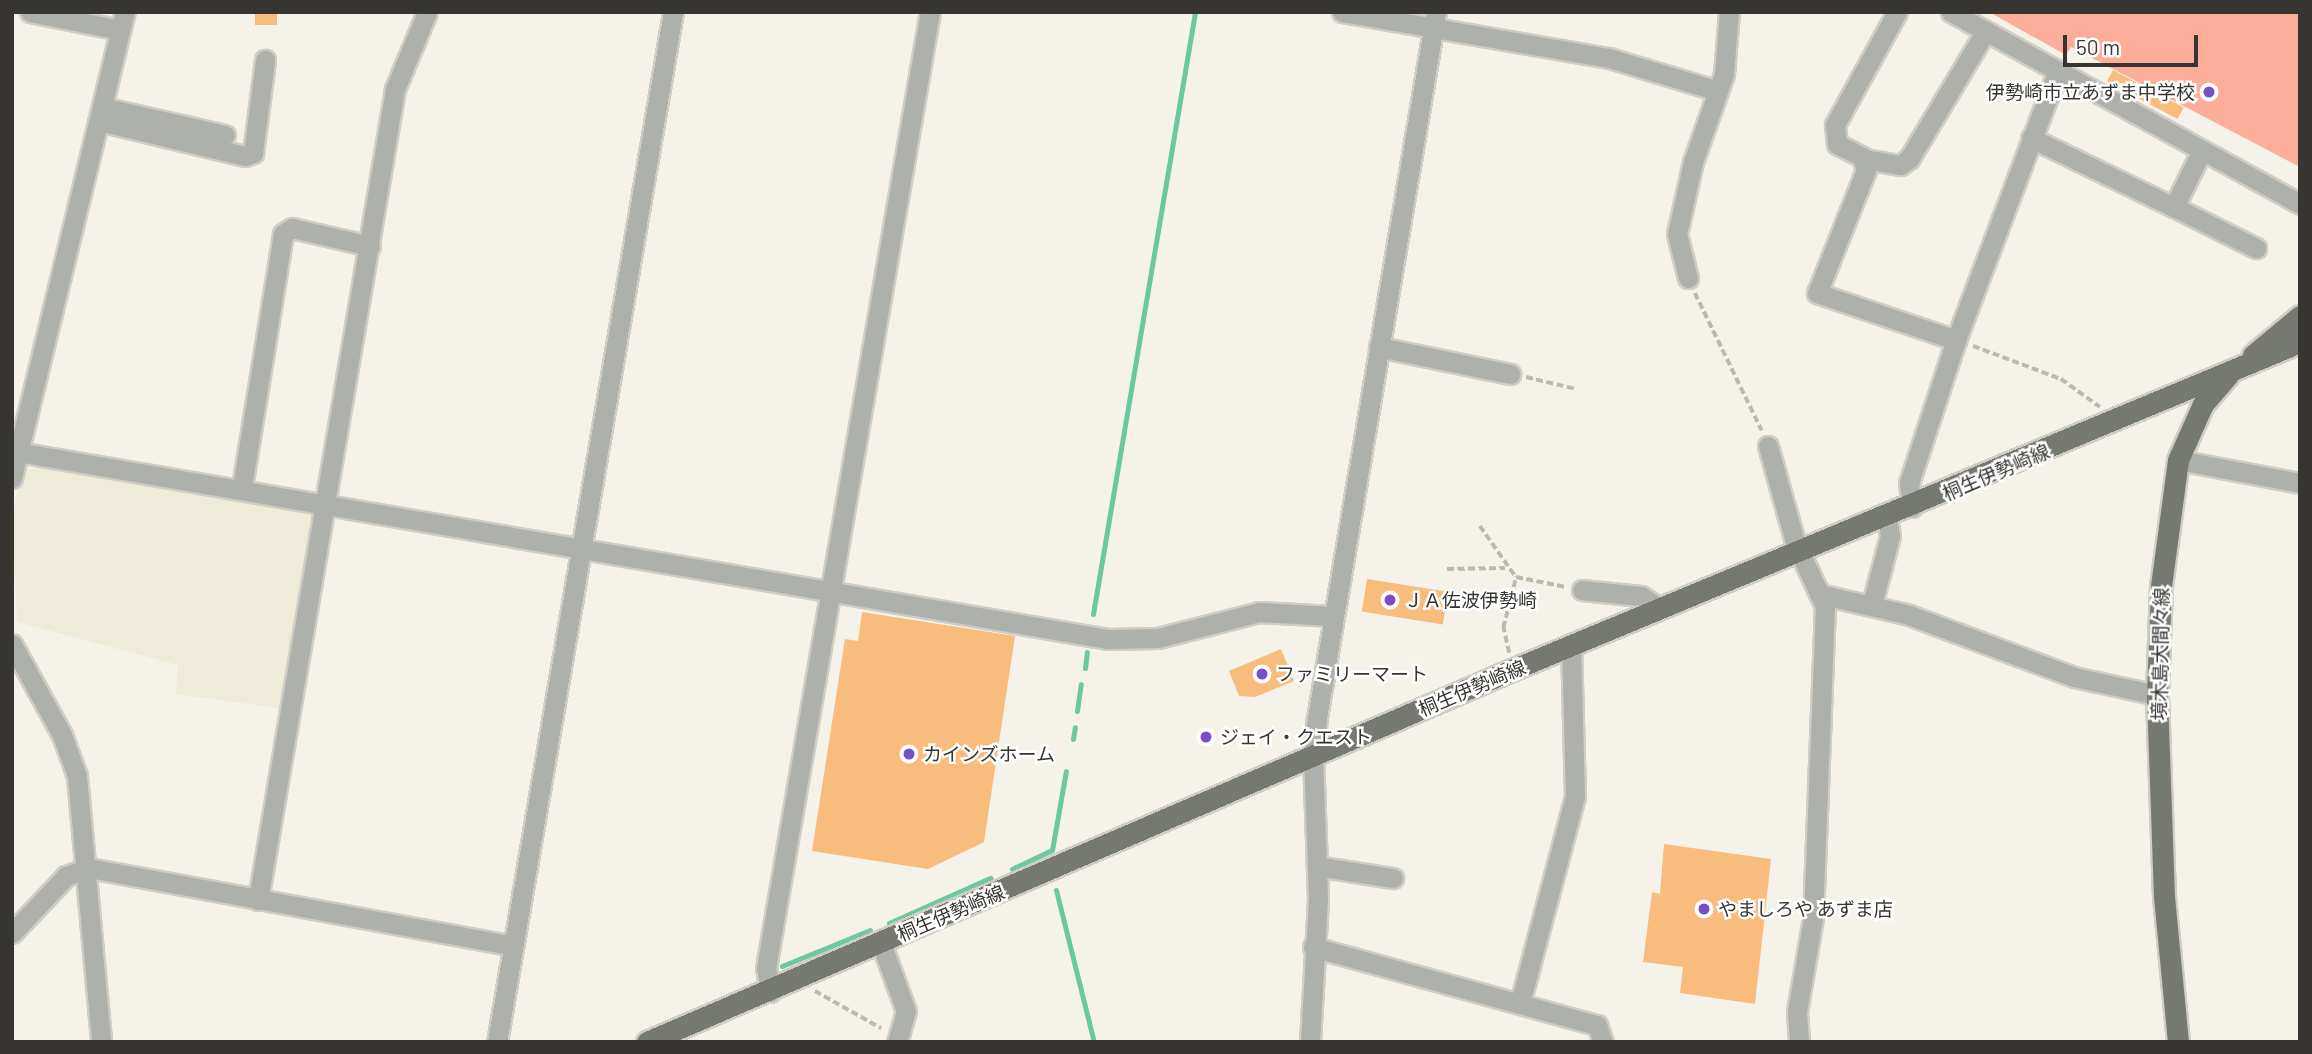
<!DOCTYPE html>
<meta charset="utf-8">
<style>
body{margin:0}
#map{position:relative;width:2312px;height:1054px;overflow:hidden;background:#f5f3e9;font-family:Barlow,"Noto Sans JP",sans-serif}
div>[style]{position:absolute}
.built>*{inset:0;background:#eeebd9}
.green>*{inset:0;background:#fdae9b}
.stream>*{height:5px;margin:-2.5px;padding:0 2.5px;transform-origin:2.5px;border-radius:2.5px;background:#6cc8a1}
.building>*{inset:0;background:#f8bc7d;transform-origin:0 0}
.path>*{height:3.5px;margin-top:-1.75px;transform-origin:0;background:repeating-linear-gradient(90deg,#bbbab2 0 7px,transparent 0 10.5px)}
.roads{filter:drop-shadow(2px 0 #cfcdc4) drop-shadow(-2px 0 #cfcdc4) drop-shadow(0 2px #cfcdc4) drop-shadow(0 -2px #cfcdc4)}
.minor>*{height:19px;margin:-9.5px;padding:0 9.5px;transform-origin:9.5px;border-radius:9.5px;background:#aeb0ac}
.major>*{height:21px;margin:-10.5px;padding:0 10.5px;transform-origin:10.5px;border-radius:10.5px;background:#757972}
.dots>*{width:19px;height:19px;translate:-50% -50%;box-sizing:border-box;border:4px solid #fff;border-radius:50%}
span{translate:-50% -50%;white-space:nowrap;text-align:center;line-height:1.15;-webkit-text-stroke:5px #fff;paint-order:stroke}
.poi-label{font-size:19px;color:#363531}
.right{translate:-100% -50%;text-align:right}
.left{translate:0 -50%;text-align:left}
.street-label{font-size:19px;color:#363531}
.frame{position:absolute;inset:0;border:14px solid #363531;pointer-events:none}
.scale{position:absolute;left:2063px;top:35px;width:135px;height:32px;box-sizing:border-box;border:4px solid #363531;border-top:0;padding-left:9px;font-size:21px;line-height:24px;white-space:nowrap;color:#363531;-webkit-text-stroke:5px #fff;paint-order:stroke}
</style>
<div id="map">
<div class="built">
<div style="clip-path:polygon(36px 466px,309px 510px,314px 518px,284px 709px,176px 694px,178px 665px,17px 622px,12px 521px,20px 476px)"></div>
</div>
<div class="green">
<div style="clip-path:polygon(1989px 12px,2300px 12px,2300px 167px,2071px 47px,2066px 55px)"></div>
</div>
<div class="stream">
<div style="left:1093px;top:614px;width:611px;rotate:-80.38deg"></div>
<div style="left:1085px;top:668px;width:16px;rotate:-83deg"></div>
<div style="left:1077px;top:711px;width:27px;rotate:-82deg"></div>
<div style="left:1073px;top:739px;width:12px;rotate:-81deg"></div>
<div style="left:1012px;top:869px;width:44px;rotate:-25.4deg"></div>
<div style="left:1052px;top:850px;width:80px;rotate:-80deg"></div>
<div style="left:1056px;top:890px;width:157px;rotate:76deg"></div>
<div style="left:889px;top:923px;width:111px;rotate:-24deg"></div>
<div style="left:782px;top:966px;width:95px;rotate:-22.2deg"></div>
</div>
<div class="building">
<div style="left:255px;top:12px;width:22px;height:13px"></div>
<div style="left:2113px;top:70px;width:80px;height:13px;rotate:28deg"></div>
<div style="left:1367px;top:579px;width:82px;height:33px;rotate:9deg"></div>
<div style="clip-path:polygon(862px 612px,1015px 636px,984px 842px,928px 869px,812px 851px,845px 639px,858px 641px)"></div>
<div style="clip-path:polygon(1281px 649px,1294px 681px,1255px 697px,1239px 696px,1229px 671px)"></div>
<div style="clip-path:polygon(1664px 844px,1771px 859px,1755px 1004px,1680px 993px,1683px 967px,1643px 962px,1652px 892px,1660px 894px)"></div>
</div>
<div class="path">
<div style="left:1695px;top:293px;width:153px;rotate:64.1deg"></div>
<div style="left:1973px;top:346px;width:94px;rotate:20.6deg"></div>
<div style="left:2061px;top:379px;width:48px;rotate:35.7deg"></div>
<div style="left:1526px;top:377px;width:51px;rotate:13.5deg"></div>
<div style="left:1480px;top:526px;width:62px;rotate:54.8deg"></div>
<div style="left:1516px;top:577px;width:51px;rotate:11.3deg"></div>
<div style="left:1447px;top:569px;width:58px;rotate:-1deg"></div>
<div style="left:1509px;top:653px;width:26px;rotate:-103deg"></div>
<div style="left:1503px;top:628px;width:53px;rotate:-75.7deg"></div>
<div style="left:815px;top:991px;width:76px;rotate:29.3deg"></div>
</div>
<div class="roads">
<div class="minor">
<div style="left:30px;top:12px;width:92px;rotate:11.3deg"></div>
<div style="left:1342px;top:12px;width:271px;rotate:9.8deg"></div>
<div style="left:1609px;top:58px;width:111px;rotate:16.8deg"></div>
<div style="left:1897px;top:12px;width:129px;rotate:118.8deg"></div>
<div style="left:1835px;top:125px;width:19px;rotate:84deg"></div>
<div style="left:1837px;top:144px;width:28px;rotate:27deg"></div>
<div style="left:1862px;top:157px;width:14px;rotate:73deg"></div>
<div style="left:1866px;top:170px;width:132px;rotate:111.7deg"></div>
<div style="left:1817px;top:293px;width:147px;rotate:18.7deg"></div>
<div style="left:1951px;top:12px;width:398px;rotate:28.8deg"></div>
<div style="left:102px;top:107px;width:126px;rotate:12.8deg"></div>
<div style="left:99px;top:121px;width:150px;rotate:13.5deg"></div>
<div style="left:245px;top:156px;width:9px;rotate:-21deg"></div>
<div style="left:253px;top:153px;width:94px;rotate:-82.6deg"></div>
<div style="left:2031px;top:138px;width:159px;rotate:25.8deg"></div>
<div style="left:2201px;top:152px;width:61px;rotate:116.1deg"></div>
<div style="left:2174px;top:207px;width:92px;rotate:26.6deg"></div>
<div style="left:1865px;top:159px;width:36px;rotate:10deg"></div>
<div style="left:1900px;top:165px;width:11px;rotate:-34deg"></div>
<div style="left:1909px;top:159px;width:148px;rotate:-59.1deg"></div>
<div style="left:1688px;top:278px;width:45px;rotate:-104deg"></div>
<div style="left:1677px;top:234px;width:74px;rotate:-77.5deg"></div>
<div style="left:1693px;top:162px;width:93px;rotate:-70.6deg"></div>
<div style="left:1724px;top:74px;width:62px;rotate:-85.4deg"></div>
<div style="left:1379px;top:347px;width:134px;rotate:11.6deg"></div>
<div style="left:1768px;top:446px;width:100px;rotate:74.3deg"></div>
<div style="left:1795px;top:542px;width:71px;rotate:64.9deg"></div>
<div style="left:1825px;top:606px;width:312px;rotate:92.2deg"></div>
<div style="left:1813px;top:918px;width:95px;rotate:99.7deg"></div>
<div style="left:1797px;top:1012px;width:30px;rotate:86deg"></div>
<div style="left:12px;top:451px;width:1111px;rotate:9.74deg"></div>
<div style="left:1107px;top:639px;width:51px;rotate:-1.1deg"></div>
<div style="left:1158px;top:638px;width:104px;rotate:-14.4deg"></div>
<div style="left:1259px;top:612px;width:74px;rotate:3.1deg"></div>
<div style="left:2178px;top:460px;width:124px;rotate:10.7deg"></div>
<div style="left:12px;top:478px;width:480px;rotate:-76.4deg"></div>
<div style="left:242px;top:487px;width:256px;rotate:-80.8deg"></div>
<div style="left:283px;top:234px;width:11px;rotate:-34deg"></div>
<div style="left:292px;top:228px;width:80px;rotate:13deg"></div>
<div style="left:1912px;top:507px;width:24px;rotate:-97deg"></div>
<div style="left:1909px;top:483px;width:151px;rotate:-71.8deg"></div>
<div style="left:1956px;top:340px;width:285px;rotate:-69.3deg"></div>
<div style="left:1582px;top:590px;width:59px;rotate:5.8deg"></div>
<div style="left:1641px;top:596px;width:23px;rotate:34deg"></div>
<div style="left:1819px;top:594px;width:92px;rotate:13.1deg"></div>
<div style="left:1909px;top:615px;width:176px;rotate:20.6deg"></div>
<div style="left:2074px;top:677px;width:85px;rotate:12.2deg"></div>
<div style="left:1872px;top:604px;width:70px;rotate:-75.2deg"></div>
<div style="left:1890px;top:536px;width:19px;rotate:-99deg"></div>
<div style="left:12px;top:644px;width:104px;rotate:61.2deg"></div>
<div style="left:62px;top:735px;width:44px;rotate:69.9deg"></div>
<div style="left:77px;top:776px;width:267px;rotate:84.8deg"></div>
<div style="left:1317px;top:866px;width:77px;rotate:9deg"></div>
<div style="left:258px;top:900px;width:822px;rotate:-80.41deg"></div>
<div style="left:395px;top:89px;width:83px;rotate:-67.4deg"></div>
<div style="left:12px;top:933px;width:79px;rotate:-46.5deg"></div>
<div style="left:66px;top:876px;width:24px;rotate:-19deg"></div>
<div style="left:89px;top:868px;width:428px;rotate:10.4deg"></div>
<div style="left:881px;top:943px;width:72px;rotate:69.8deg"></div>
<div style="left:906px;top:1011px;width:32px;rotate:106deg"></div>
<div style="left:1313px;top:947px;width:295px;rotate:15.4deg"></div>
<div style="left:1597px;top:1025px;width:18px;rotate:71deg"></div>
<div style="left:770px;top:992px;width:24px;rotate:-99deg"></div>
<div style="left:766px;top:968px;width:970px;rotate:-80.27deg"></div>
<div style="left:1520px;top:1003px;width:213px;rotate:-75.1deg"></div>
<div style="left:1575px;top:797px;width:149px;rotate:-91.5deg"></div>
<div style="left:497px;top:1042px;width:1045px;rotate:-80.3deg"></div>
<div style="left:1310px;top:1042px;width:144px;rotate:-86.8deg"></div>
<div style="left:1318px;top:898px;width:143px;rotate:-92deg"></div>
<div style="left:1313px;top:755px;width:37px;rotate:-84deg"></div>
<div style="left:1317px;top:718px;width:716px;rotate:-80.43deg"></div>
</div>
<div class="major">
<div style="left:2253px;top:355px;width:61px;rotate:-39.7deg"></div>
<div style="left:647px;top:1042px;width:944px;rotate:-23.28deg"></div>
<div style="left:1514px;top:669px;width:851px;rotate:-22.59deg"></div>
<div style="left:2178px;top:1042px;width:146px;rotate:-95.5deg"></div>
<div style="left:2164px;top:897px;width:202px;rotate:-92deg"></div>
<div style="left:2157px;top:695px;width:109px;rotate:-87.9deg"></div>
<div style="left:2161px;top:586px;width:127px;rotate:-82.3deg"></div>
<div style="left:2178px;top:460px;width:61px;rotate:-65.9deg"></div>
<div style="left:2203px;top:404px;width:38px;rotate:-49deg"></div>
</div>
</div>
<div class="dots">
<div style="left:2209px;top:92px;background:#7a4ec6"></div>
<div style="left:1390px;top:600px;background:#7a4ec6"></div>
<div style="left:1262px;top:674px;background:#7a4ec6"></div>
<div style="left:1206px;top:737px;background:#7a4ec6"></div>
<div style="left:909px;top:754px;background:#7a4ec6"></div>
<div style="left:1704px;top:909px;background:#7a4ec6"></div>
</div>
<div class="poi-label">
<span class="right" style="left:2195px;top:92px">伊勢崎市立あずま中学校</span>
<span class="left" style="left:1404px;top:600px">ＪＡ佐波伊勢崎</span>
<span class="left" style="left:1276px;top:674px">ファミリーマート</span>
<span class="left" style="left:1220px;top:737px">ジェイ・クエスト</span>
<span class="left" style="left:923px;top:754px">カインズホーム</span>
<span class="left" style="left:1718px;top:909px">やましろや あずま店</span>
</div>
<div class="street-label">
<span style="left:1996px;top:472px;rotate:-23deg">桐生伊勢崎線</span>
<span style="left:2160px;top:654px;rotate:-89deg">境木島大間々線</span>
<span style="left:1472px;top:688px;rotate:-23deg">桐生伊勢崎線</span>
<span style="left:951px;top:913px;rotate:-23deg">桐生伊勢崎線</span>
</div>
<div class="frame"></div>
<div class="scale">50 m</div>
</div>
